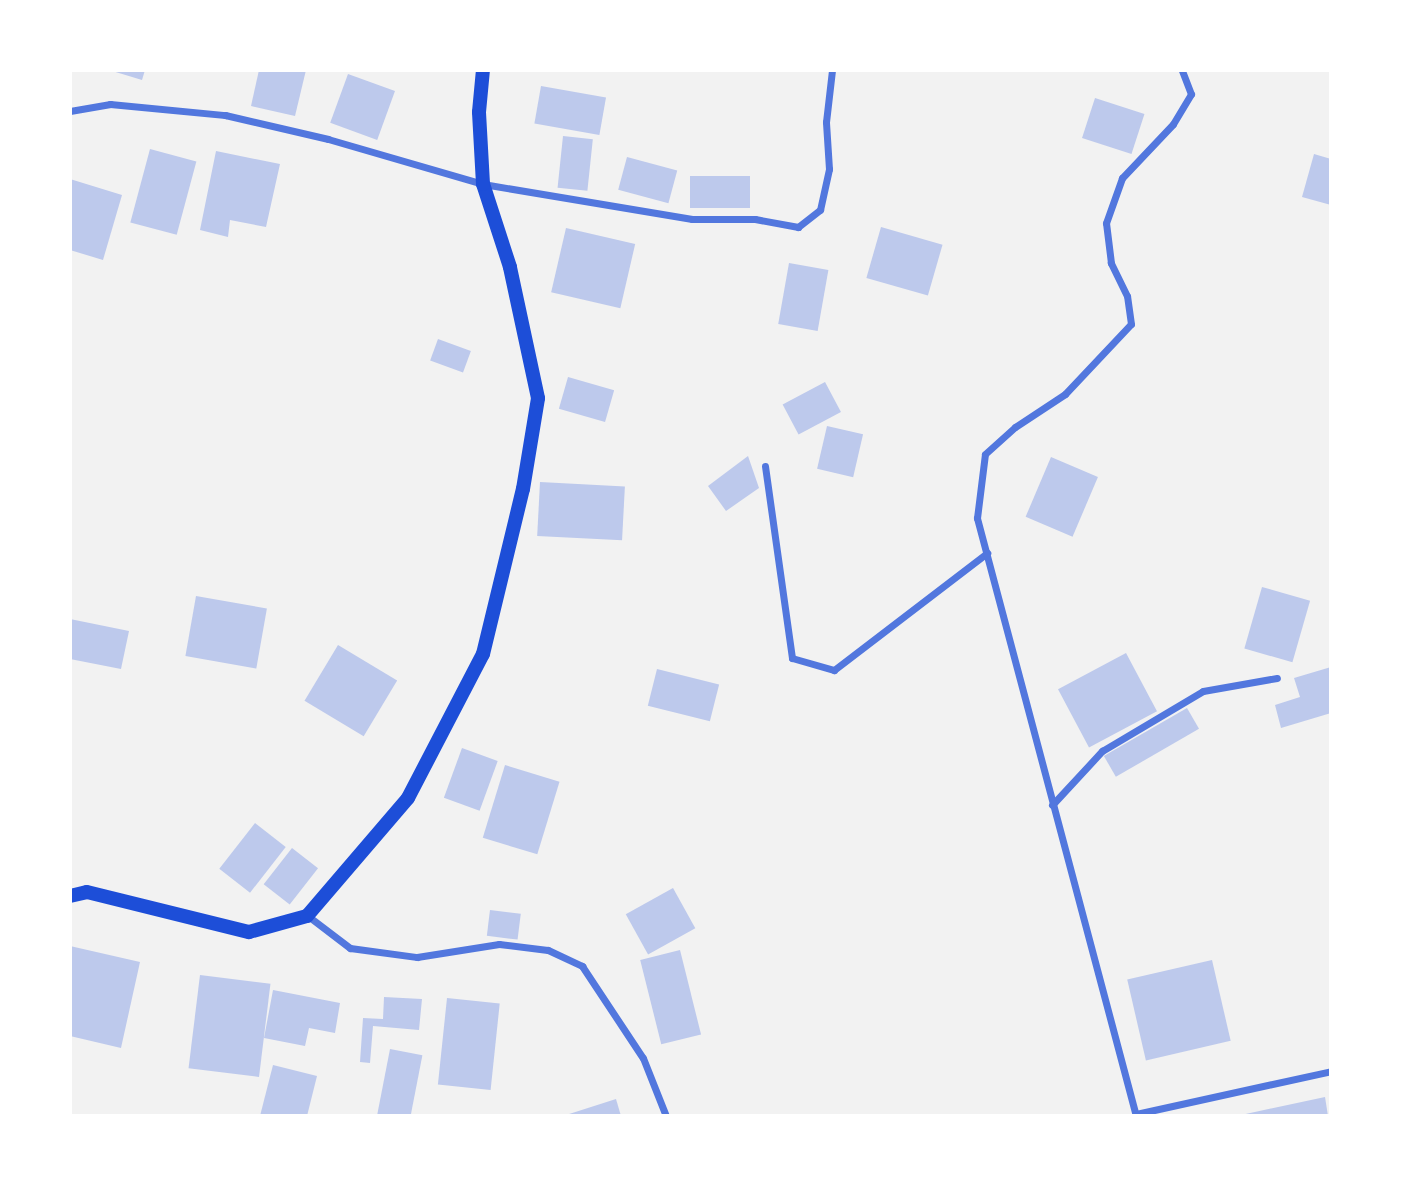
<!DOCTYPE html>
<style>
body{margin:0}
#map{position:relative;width:1401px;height:1186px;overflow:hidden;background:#f2f2f2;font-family:"Nunito Sans",sans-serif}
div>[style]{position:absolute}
.building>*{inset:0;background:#bdc9ec;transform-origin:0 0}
.minor>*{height:7px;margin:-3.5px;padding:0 3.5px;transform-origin:3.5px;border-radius:3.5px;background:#5277de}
.secondary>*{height:14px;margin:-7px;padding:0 7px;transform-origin:7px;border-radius:7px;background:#1d4ed8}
span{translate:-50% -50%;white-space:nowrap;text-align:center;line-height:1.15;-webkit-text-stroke:5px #fff;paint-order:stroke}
.frame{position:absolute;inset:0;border:72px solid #fff;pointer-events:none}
</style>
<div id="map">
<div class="building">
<div style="clip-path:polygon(109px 70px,145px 70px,142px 80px)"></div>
<div style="clip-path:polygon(259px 70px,306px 70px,295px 116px,251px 106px)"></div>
<div style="left:348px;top:74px;width:50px;height:52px;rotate:20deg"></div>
<div style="left:541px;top:86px;width:66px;height:38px;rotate:10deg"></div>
<div style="left:1095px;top:98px;width:52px;height:42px;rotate:18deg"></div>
<div style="left:563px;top:136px;width:30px;height:52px;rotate:6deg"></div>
<div style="left:150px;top:149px;width:48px;height:76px;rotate:15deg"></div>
<div style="clip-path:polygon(216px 151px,280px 164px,266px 227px,230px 220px,228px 237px,200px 230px)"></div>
<div style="clip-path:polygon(1314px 154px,1331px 159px,1331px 205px,1302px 197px)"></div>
<div style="left:627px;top:157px;width:52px;height:34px;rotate:15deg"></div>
<div style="left:750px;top:176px;width:32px;height:60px;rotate:90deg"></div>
<div style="clip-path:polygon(70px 179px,122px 195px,103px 260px,70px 250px)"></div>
<div style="left:881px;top:227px;width:64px;height:53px;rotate:16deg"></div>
<div style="left:566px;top:228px;width:71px;height:66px;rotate:13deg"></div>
<div style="left:789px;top:263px;width:40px;height:62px;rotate:10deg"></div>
<div style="left:438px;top:339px;width:35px;height:23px;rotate:20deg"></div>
<div style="left:568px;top:377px;width:48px;height:33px;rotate:16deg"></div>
<div style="left:825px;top:382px;width:34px;height:48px;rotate:62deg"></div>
<div style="left:827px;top:426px;width:37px;height:44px;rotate:13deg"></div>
<div style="clip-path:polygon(748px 456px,759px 488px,726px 511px,708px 486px)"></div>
<div style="left:1051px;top:457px;width:51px;height:65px;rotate:23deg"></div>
<div style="left:540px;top:482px;width:85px;height:54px;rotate:3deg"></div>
<div style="left:1262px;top:587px;width:50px;height:64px;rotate:16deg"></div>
<div style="left:196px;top:596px;width:72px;height:61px;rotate:10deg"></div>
<div style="clip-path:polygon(70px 619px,129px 631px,121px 669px,70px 659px)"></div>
<div style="left:338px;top:645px;width:69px;height:65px;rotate:31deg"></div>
<div style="left:1126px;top:653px;width:66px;height:77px;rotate:62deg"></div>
<div style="clip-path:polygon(1331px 667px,1331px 713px,1281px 728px,1275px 705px,1300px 697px,1294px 678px)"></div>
<div style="left:657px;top:669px;width:64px;height:38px;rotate:14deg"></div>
<div style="left:1187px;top:708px;width:24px;height:96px;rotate:60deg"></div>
<div style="left:462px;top:748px;width:38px;height:53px;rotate:20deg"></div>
<div style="left:505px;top:765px;width:57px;height:76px;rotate:17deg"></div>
<div style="left:255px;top:823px;width:39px;height:58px;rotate:38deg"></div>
<div style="left:292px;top:848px;width:33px;height:46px;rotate:38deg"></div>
<div style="left:673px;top:888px;width:46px;height:54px;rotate:61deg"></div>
<div style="left:490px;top:910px;width:31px;height:26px;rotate:7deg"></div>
<div style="clip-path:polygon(70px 946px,140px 962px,121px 1048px,70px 1036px)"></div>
<div style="left:680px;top:950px;width:87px;height:41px;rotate:76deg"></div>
<div style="left:1212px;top:960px;width:83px;height:87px;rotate:77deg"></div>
<div style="left:200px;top:975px;width:71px;height:94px;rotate:7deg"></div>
<div style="clip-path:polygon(273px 990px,340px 1003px,335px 1033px,309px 1028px,305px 1046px,264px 1038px)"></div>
<div style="clip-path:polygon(384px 997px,422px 999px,419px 1030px,373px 1026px,370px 1063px,360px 1062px,363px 1018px,383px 1019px)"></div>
<div style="left:447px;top:998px;width:53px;height:87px;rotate:6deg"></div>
<div style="left:390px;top:1049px;width:33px;height:68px;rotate:11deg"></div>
<div style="clip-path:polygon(273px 1065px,317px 1076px,307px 1116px,260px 1116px)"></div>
<div style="clip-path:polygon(1325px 1097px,1328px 1116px,1241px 1116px,1241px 1115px)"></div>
<div style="clip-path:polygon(616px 1099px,621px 1116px,566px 1116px,566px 1115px)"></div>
</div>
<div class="minor">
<div style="left:70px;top:111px;width:41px;rotate:-9.9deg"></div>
<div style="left:110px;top:104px;width:116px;rotate:5.5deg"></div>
<div style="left:225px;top:115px;width:106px;rotate:13.1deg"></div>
<div style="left:328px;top:139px;width:161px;rotate:16.2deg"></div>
<div style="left:483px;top:184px;width:212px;rotate:9.5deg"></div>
<div style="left:692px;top:219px;width:63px"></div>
<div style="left:755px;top:219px;width:44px;rotate:10.5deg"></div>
<div style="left:798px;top:227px;width:28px;rotate:-38deg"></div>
<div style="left:820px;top:210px;width:42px;rotate:-77.6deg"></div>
<div style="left:829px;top:169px;width:47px;rotate:-93.7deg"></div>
<div style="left:826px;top:122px;width:52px;rotate:-83.4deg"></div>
<div style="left:765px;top:466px;width:194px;rotate:82deg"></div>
<div style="left:792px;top:658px;width:44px;rotate:15.9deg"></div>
<div style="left:834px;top:670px;width:193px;rotate:-37.4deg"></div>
<div style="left:1052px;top:805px;width:74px;rotate:-47.2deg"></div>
<div style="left:1102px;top:751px;width:117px;rotate:-30.7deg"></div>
<div style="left:1203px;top:691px;width:75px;rotate:-10deg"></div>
<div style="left:308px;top:916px;width:53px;rotate:37.3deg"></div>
<div style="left:350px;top:948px;width:68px;rotate:7.7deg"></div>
<div style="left:417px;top:957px;width:83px;rotate:-9deg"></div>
<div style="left:499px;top:944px;width:49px;rotate:7deg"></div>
<div style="left:548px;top:950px;width:38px;rotate:25deg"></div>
<div style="left:582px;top:966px;width:110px;rotate:56.5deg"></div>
<div style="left:643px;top:1058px;width:62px;rotate:68.4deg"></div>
<div style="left:1136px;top:1114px;width:200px;rotate:-12.4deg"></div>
<div style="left:1136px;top:1116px;width:619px;rotate:-104.89deg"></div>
<div style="left:977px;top:518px;width:64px;rotate:-82.9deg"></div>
<div style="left:985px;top:454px;width:40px;rotate:-42deg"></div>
<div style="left:1015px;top:427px;width:60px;rotate:-33.4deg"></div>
<div style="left:1065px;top:394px;width:96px;rotate:-46.7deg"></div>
<div style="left:1131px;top:324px;width:28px;rotate:-98deg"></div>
<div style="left:1127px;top:296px;width:37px;rotate:-116deg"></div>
<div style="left:1111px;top:263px;width:40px;rotate:-97.1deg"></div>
<div style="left:1106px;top:223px;width:48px;rotate:-70.4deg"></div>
<div style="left:1122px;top:178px;width:74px;rotate:-46.6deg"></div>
<div style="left:1173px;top:124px;width:35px;rotate:-59deg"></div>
<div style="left:1191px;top:94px;width:26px;rotate:-111deg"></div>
</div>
<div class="secondary">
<div style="left:70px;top:896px;width:17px;rotate:-13deg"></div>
<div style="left:87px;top:892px;width:167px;rotate:13.9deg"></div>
<div style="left:249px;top:932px;width:60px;rotate:-15.4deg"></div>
<div style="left:307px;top:916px;width:155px;rotate:-49.4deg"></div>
<div style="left:408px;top:798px;width:162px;rotate:-62.5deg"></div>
<div style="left:483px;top:654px;width:170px;rotate:-76.4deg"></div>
<div style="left:523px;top:489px;width:92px;rotate:-80.6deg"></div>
<div style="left:538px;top:398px;width:134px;rotate:-102.1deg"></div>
<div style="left:510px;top:267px;width:87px;rotate:-108deg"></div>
<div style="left:483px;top:184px;width:72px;rotate:-93.2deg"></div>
<div style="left:479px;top:112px;width:42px;rotate:-84.6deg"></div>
</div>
<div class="frame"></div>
</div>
